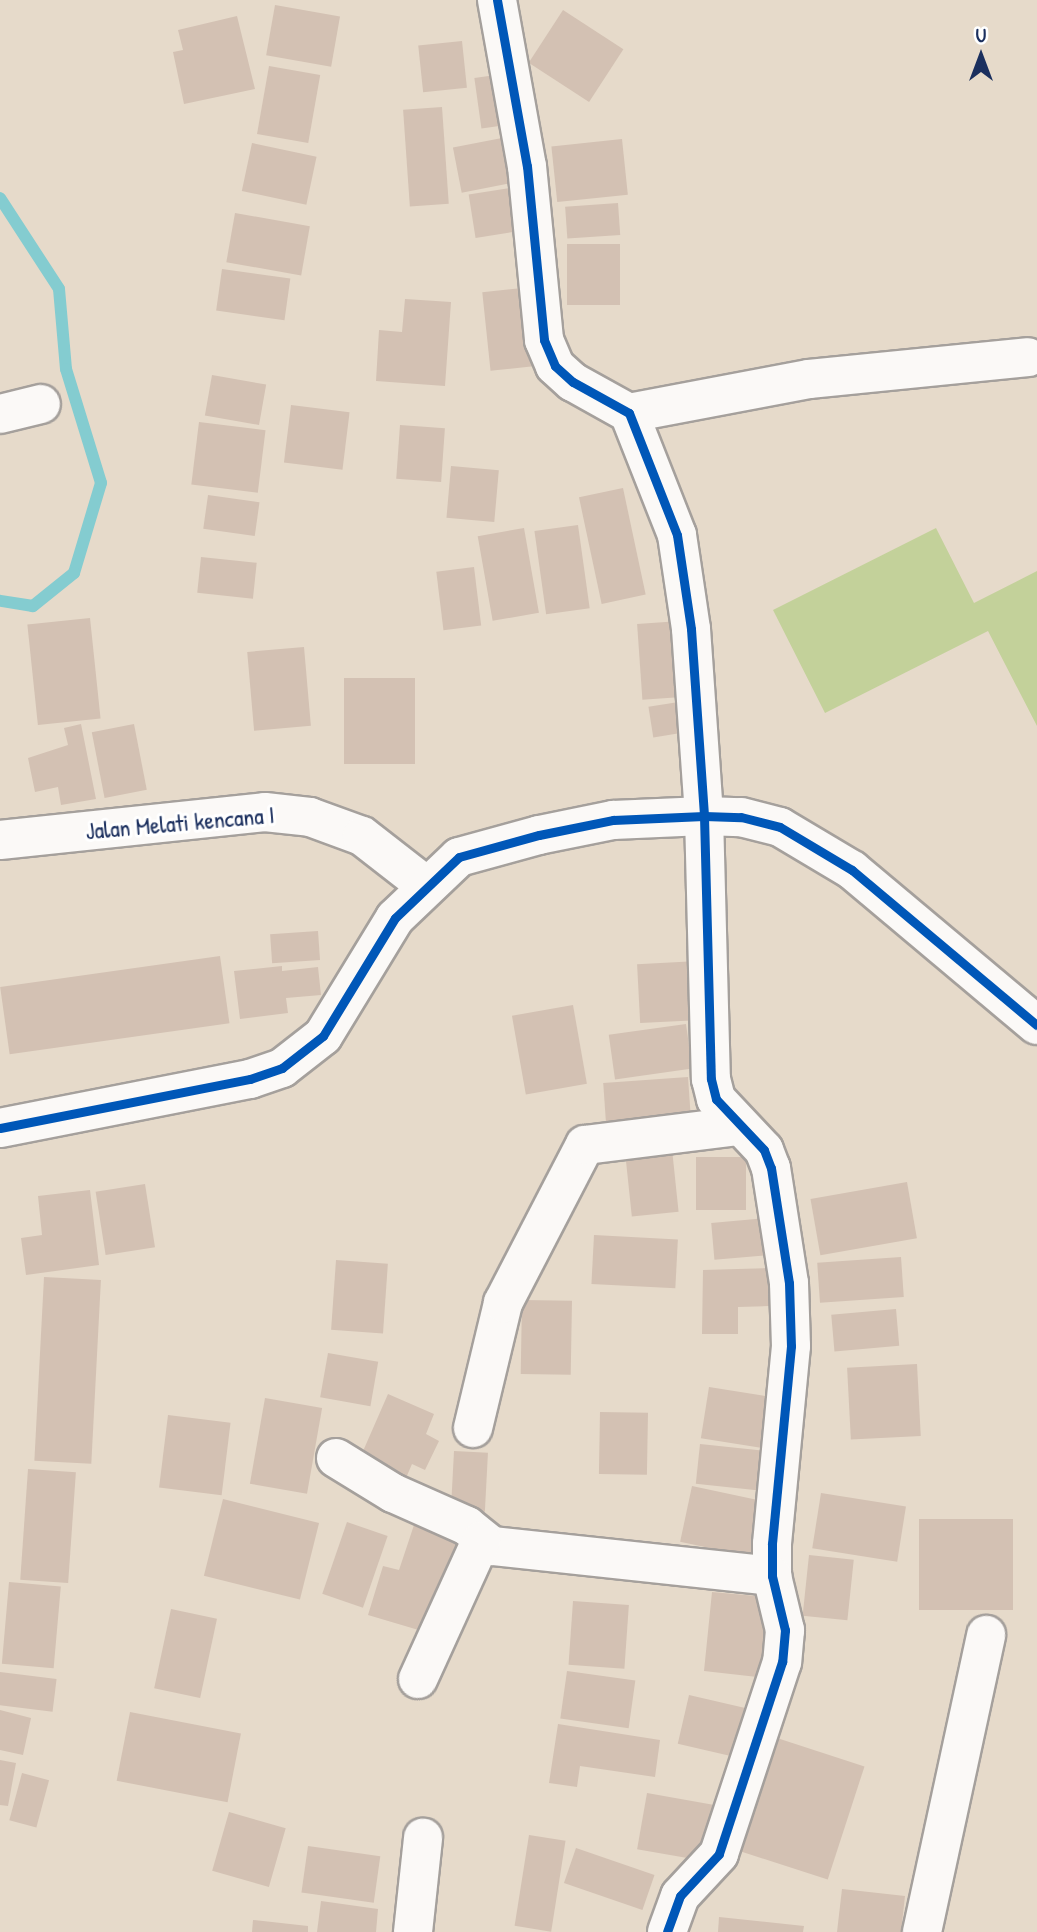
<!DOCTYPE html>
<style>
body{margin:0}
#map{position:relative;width:1037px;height:1932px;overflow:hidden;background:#e6daca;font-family:"Patrick Hand",sans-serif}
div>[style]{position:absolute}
.green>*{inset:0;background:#c3d19a}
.stream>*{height:12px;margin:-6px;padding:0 6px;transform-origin:6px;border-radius:6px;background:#84ccd0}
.building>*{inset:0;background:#d3c1b3;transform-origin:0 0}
.roads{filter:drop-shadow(2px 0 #a5a09c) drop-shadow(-2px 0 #a5a09c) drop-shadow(0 2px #a5a09c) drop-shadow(0 -2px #a5a09c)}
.street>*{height:38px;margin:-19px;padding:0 19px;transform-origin:19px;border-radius:19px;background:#fbf9f7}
.cycleway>*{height:9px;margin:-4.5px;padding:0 4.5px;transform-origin:4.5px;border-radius:4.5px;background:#0057b8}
span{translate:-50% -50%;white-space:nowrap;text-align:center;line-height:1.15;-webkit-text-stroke:6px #fff;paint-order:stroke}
.street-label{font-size:24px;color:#1b2f5e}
.north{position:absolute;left:946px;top:21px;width:70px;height:70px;-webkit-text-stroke:5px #fff;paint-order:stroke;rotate:0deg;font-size:19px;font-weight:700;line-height:28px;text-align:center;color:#1b2f5e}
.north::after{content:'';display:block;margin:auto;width:24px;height:32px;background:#1b2f5e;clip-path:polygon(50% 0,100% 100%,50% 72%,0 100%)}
</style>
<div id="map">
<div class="green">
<div style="clip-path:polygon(936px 528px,974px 603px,1037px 571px,1037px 726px,988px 631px,825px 713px,773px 610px)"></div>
</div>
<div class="stream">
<div style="left:0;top:198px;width:108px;rotate:57deg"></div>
<div style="left:59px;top:289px;width:80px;rotate:85deg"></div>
<div style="left:66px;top:369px;width:119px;rotate:72.9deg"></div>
<div style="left:101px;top:483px;width:94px;rotate:106.7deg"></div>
<div style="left:74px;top:573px;width:53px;rotate:141.2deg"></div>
<div style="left:33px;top:606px;width:33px;rotate:-171deg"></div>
</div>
<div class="building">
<div style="left:275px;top:5px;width:66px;height:51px;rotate:10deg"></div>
<div style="left:563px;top:10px;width:72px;height:63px;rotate:33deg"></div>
<div style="clip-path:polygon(237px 16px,255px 89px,184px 104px,173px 52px,183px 50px,178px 30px)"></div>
<div style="left:462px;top:41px;width:47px;height:44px;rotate:84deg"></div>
<div style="left:269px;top:66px;width:52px;height:69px;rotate:10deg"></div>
<div style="left:510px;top:73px;width:51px;height:36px;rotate:82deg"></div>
<div style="left:442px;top:107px;width:97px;height:39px;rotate:86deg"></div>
<div style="left:502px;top:138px;width:46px;height:50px;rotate:79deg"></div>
<div style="left:622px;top:139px;width:56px;height:71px;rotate:84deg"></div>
<div style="left:252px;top:143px;width:66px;height:49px;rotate:12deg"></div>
<div style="left:522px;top:186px;width:44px;height:54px;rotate:81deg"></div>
<div style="left:618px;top:203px;width:32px;height:53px;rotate:86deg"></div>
<div style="left:235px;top:213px;width:76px;height:50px;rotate:10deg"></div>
<div style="left:567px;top:244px;width:53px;height:61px"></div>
<div style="left:222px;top:269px;width:69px;height:42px;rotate:8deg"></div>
<div style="left:532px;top:287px;width:79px;height:50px;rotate:84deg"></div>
<div style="clip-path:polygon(405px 299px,451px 302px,445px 386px,376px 381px,379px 330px,402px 332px)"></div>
<div style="left:212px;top:375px;width:55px;height:41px;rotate:10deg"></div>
<div style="left:291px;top:405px;width:59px;height:58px;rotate:7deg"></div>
<div style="left:199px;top:422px;width:67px;height:63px;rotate:7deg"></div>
<div style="left:400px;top:425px;width:45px;height:54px;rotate:4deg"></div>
<div style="left:451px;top:466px;width:48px;height:52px;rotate:5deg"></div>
<div style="left:623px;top:488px;width:109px;height:45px;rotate:78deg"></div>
<div style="left:208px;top:495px;width:52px;height:34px;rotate:8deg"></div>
<div style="left:578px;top:525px;width:84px;height:44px;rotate:82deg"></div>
<div style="left:524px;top:528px;width:86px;height:47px;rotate:80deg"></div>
<div style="left:201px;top:557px;width:56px;height:36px;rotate:6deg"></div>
<div style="left:474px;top:567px;width:59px;height:38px;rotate:83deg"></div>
<div style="left:90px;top:618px;width:101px;height:63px;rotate:84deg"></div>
<div style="left:680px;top:621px;width:76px;height:43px;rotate:86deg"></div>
<div style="left:304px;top:647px;width:79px;height:57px;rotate:85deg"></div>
<div style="left:344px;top:678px;width:71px;height:86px"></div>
<div style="left:685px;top:701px;width:31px;height:37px;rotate:81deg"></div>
<div style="clip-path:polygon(81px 724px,96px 799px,61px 805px,58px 787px,35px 792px,28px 758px,68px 745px,64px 728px)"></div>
<div style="left:134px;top:724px;width:67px;height:43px;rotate:79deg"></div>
<div style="left:318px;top:931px;width:29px;height:48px;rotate:86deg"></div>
<div style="left:220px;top:956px;width:68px;height:222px;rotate:82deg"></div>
<div style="left:698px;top:961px;width:59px;height:61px;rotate:87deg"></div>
<div style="clip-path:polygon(282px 966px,282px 971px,318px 967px,321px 995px,286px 998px,288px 1013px,240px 1019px,234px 971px)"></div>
<div style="left:573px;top:1005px;width:80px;height:62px;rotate:80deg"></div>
<div style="left:686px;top:1024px;width:45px;height:78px;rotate:82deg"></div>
<div style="left:688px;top:1077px;width:40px;height:85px;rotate:86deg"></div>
<div style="left:672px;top:1149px;width:63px;height:47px;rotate:84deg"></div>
<div style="left:696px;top:1157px;width:50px;height:53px"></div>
<div style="left:907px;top:1182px;width:57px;height:98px;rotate:80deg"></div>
<div style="left:145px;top:1184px;width:64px;height:50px;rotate:81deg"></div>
<div style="clip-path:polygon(90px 1190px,99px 1265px,26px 1275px,21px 1238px,42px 1235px,38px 1196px)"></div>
<div style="left:768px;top:1218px;width:37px;height:57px;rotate:85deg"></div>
<div style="left:594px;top:1235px;width:84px;height:49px;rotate:3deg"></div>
<div style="left:901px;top:1257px;width:40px;height:84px;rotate:86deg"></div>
<div style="left:336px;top:1260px;width:52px;height:70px;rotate:4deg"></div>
<div style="clip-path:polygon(769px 1268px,769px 1306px,738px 1307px,738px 1334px,702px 1334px,703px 1270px)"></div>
<div style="left:44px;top:1277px;width:57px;height:184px;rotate:3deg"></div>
<div style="left:522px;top:1300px;width:50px;height:74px;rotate:1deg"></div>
<div style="left:896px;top:1309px;width:37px;height:65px;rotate:85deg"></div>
<div style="left:328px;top:1353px;width:51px;height:45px;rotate:10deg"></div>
<div style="left:917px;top:1364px;width:72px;height:70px;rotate:87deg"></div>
<div style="left:709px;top:1387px;width:69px;height:52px;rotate:9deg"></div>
<div style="clip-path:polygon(388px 1394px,434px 1414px,426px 1434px,439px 1441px,425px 1470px,412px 1464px,406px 1478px,360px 1458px)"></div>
<div style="left:265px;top:1398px;width:58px;height:87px;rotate:10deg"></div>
<div style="left:600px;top:1412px;width:48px;height:62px;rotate:1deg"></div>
<div style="left:168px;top:1415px;width:63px;height:73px;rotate:7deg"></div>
<div style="left:700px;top:1444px;width:69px;height:40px;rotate:6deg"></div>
<div style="left:454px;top:1451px;width:34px;height:59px;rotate:3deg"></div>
<div style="left:28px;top:1469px;width:48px;height:111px;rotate:4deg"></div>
<div style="left:692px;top:1486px;width:72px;height:57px;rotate:12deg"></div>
<div style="left:821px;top:1493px;width:86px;height:56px;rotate:9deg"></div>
<div style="left:223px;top:1499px;width:99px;height:79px;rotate:14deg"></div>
<div style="left:919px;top:1519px;width:94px;height:91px"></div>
<div style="left:347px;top:1522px;width:43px;height:76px;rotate:19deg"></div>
<div style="clip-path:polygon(415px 1522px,463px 1537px,432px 1634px,368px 1615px,383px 1566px,399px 1570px)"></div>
<div style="left:809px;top:1555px;width:45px;height:61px;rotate:6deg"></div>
<div style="left:9px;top:1582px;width:52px;height:82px;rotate:5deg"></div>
<div style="clip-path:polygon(712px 1592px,768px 1597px,764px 1642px,780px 1643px,776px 1679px,704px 1671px)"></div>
<div style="left:573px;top:1601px;width:56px;height:64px;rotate:4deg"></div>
<div style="left:171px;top:1609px;width:47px;height:81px;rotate:12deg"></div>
<div style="left:567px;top:1671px;width:69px;height:48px;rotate:8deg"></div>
<div style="left:0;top:1672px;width:57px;height:33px;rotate:7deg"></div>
<div style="left:689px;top:1695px;width:61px;height:50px;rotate:13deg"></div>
<div style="clip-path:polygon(0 1710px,31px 1718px,23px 1755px,0 1750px)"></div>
<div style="left:130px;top:1712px;width:113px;height:70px;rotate:11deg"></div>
<div style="clip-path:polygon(558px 1724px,660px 1740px,655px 1777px,580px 1766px,577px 1787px,549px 1783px)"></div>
<div style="left:777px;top:1738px;width:92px;height:119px;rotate:18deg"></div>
<div style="clip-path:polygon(0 1760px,16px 1763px,8px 1806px,0 1805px)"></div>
<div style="left:22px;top:1773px;width:28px;height:49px;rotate:15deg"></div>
<div style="left:647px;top:1793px;width:67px;height:57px;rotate:10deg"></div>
<div style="left:229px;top:1812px;width:59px;height:61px;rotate:16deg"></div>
<div style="left:529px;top:1835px;width:37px;height:92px;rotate:9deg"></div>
<div style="left:308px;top:1846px;width:73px;height:47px;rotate:8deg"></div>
<div style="left:576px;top:1848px;width:83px;height:37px;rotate:19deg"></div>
<div style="clip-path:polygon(842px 1889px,905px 1896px,901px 1932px,837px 1932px)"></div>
<div style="clip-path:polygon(321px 1901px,378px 1909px,376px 1932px,317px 1932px)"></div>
<div style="clip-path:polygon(719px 1917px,804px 1926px,803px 1932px,718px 1932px)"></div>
<div style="clip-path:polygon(253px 1920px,308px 1926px,308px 1932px,252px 1932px)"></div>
</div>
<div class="roads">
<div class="street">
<div style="left:497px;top:0;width:169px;rotate:79.8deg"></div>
<div style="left:527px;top:166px;width:175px;rotate:84.4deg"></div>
<div style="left:544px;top:340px;width:28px;rotate:67deg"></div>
<div style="left:555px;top:366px;width:24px;rotate:42deg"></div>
<div style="left:573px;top:382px;width:64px;rotate:29deg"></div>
<div style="left:629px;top:413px;width:131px;rotate:68.5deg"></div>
<div style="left:677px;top:535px;width:95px;rotate:81.5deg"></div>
<div style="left:691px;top:629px;width:187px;rotate:86deg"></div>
<div style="left:704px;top:816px;width:263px;rotate:88.5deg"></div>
<div style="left:711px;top:1079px;width:21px;rotate:76deg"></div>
<div style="left:716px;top:1099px;width:70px;rotate:46.7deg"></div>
<div style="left:764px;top:1150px;width:19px;rotate:69deg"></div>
<div style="left:771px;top:1168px;width:116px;rotate:81.1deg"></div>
<div style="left:789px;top:1283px;width:63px;rotate:88.2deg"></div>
<div style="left:791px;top:1346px;width:199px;rotate:95.5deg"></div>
<div style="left:772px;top:1544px;width:32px;rotate:90deg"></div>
<div style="left:772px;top:1576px;width:56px;rotate:76.5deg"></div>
<div style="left:785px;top:1630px;width:32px;rotate:95deg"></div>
<div style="left:782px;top:1662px;width:202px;rotate:108.2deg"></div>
<div style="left:719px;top:1854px;width:57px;rotate:132.9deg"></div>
<div style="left:680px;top:1896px;width:38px;rotate:110deg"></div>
<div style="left:629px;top:413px;width:183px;rotate:-10.7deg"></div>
<div style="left:809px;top:379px;width:220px;rotate:-5.7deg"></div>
<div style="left:0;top:414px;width:42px;rotate:-13.7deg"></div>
<div style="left:0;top:840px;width:266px;rotate:-6deg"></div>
<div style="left:265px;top:812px;width:45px;rotate:6.3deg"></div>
<div style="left:310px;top:817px;width:55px;rotate:20.1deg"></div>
<div style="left:362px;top:836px;width:80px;rotate:37.9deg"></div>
<div style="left:0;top:1128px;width:255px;rotate:-11.1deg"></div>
<div style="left:250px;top:1079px;width:34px;rotate:-19deg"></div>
<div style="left:282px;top:1068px;width:52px;rotate:-38deg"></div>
<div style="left:323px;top:1036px;width:138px;rotate:-58.6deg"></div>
<div style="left:395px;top:918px;width:88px;rotate:-43.6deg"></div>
<div style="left:459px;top:857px;width:83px;rotate:-15.4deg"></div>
<div style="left:539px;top:835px;width:76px;rotate:-11.5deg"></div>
<div style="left:613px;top:820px;width:91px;rotate:-2.5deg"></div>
<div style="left:704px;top:816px;width:37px;rotate:2deg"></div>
<div style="left:741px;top:817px;width:40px;rotate:14.4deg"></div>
<div style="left:780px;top:827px;width:84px;rotate:30.8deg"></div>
<div style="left:852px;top:870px;width:241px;rotate:40deg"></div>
<div style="left:473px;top:1428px;width:129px;rotate:-76.5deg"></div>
<div style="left:503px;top:1303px;width:178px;rotate:-62.6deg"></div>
<div style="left:585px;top:1145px;width:154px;rotate:-7.1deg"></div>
<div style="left:336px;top:1458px;width:67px;rotate:31.6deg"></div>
<div style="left:393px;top:1493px;width:81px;rotate:24deg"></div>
<div style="left:467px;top:1526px;width:32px;rotate:39deg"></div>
<div style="left:492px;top:1546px;width:282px;rotate:6.1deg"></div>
<div style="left:418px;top:1679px;width:152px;rotate:-65.5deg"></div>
<div style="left:413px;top:1932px;width:95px;rotate:-83.9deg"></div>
<div style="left:922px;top:1932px;width:304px;rotate:-77.8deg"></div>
</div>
</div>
<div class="cycleway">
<div style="left:497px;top:0;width:169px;rotate:79.8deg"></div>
<div style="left:527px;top:166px;width:175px;rotate:84.4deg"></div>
<div style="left:544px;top:340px;width:28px;rotate:67deg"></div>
<div style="left:555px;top:366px;width:24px;rotate:42deg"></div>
<div style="left:573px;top:382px;width:64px;rotate:29deg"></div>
<div style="left:629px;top:413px;width:131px;rotate:68.5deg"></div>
<div style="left:677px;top:535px;width:95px;rotate:81.5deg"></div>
<div style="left:691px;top:629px;width:187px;rotate:86deg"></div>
<div style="left:704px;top:816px;width:263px;rotate:88.5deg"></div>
<div style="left:711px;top:1079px;width:21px;rotate:76deg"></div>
<div style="left:716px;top:1099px;width:70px;rotate:46.7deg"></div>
<div style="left:764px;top:1150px;width:19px;rotate:69deg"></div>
<div style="left:771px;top:1168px;width:116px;rotate:81.1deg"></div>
<div style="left:789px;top:1283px;width:63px;rotate:88.2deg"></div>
<div style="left:791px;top:1346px;width:199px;rotate:95.5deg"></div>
<div style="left:772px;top:1544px;width:32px;rotate:90deg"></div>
<div style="left:772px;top:1576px;width:56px;rotate:76.5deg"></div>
<div style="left:785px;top:1630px;width:32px;rotate:95deg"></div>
<div style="left:782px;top:1662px;width:202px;rotate:108.2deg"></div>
<div style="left:719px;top:1854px;width:57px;rotate:132.9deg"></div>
<div style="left:680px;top:1896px;width:38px;rotate:110deg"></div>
<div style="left:0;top:1128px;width:255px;rotate:-11.1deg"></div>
<div style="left:250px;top:1079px;width:34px;rotate:-19deg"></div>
<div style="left:282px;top:1068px;width:52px;rotate:-38deg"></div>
<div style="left:323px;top:1036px;width:138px;rotate:-58.6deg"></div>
<div style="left:395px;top:918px;width:88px;rotate:-43.6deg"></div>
<div style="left:459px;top:857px;width:83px;rotate:-15.4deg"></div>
<div style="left:539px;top:835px;width:76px;rotate:-11.5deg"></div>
<div style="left:613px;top:820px;width:91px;rotate:-2.5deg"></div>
<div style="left:704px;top:816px;width:37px;rotate:2deg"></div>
<div style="left:741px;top:817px;width:40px;rotate:14.4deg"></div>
<div style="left:780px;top:827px;width:84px;rotate:30.8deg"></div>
<div style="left:852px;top:870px;width:241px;rotate:40deg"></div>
</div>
<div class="street-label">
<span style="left:180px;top:823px;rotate:-5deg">Jalan Melati kencana I</span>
</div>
<div class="north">U</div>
</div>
